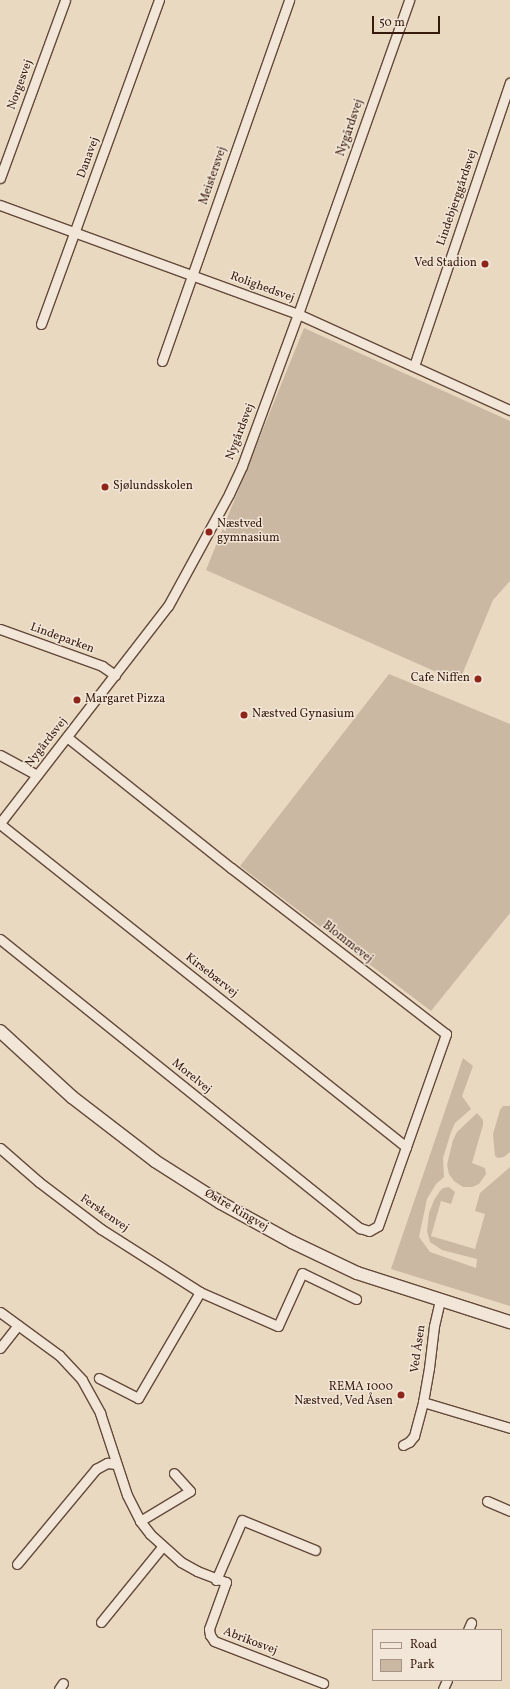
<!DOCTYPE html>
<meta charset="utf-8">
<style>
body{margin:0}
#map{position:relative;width:510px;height:1689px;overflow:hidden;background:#e9d9c1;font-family:Vollkorn,serif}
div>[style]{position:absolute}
.green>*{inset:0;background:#cbb8a2}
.roads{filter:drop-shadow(1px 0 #64493a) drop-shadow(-1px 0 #64493a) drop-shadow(0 1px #64493a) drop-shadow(0 -1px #64493a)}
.minor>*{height:9px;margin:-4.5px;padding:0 4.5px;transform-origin:4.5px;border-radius:4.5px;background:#f1e6d7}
.tertiary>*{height:12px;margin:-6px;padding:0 6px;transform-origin:6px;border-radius:6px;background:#f1e6d7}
.dots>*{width:11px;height:11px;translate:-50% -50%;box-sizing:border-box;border:2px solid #f1e6d7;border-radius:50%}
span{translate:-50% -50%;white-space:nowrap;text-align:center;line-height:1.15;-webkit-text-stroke:3px #f1e6d7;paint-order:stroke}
.street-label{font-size:12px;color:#37190d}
.poi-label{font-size:12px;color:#37190d}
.right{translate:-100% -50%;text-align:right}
.left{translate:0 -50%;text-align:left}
.legend{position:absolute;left:372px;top:1629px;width:130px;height:52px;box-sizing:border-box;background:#f1e6d7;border:1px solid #a79486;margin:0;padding:5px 7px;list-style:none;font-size:12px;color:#37190d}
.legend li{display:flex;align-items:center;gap:8px;height:20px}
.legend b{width:20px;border:1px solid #a79486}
.scale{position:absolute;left:372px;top:16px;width:68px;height:18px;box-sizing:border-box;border:2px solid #37190d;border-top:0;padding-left:5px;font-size:12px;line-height:14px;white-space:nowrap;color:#37190d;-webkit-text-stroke:3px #f1e6d7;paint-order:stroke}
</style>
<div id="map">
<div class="green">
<div style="clip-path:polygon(304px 328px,510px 421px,510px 581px,493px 600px,459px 682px,206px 570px)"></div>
<div style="clip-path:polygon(389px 674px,510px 724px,510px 913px,431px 1011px,240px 866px)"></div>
<div style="clip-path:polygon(463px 1058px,473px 1066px,462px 1096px,471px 1109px,455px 1123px,451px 1132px,443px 1158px,444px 1177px,436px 1184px,427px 1199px,419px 1237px,430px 1252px,476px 1268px,477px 1259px,442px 1250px,430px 1242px,427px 1231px,429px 1213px,434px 1200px,440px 1191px,443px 1188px,449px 1187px,455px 1192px,451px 1204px,441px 1201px,431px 1236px,475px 1249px,485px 1214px,475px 1211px,480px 1193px,510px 1167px,510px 1306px,391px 1269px)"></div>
<div style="clip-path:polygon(503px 1106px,510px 1106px,510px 1152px,504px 1157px,498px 1158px,495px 1156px,493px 1134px,500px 1110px)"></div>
<div style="clip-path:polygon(477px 1113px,483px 1120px,483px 1125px,472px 1163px,485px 1168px,486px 1174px,479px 1184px,472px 1187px,463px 1187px,454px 1181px,449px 1174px,447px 1165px,453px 1140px,457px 1132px)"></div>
</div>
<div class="roads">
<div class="minor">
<div style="left:0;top:178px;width:189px;rotate:-69.9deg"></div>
<div style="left:0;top:205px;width:317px;rotate:20.1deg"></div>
<div style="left:298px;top:314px;width:233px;rotate:24.4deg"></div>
<div style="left:41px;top:324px;width:345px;rotate:-70deg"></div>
<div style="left:162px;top:361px;width:383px;rotate:-70.6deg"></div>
<div style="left:414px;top:366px;width:299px;rotate:-71.3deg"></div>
<div style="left:0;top:629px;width:109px;rotate:19.9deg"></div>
<div style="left:102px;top:666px;width:16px;rotate:35deg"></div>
<div style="left:0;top:755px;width:42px;rotate:28.4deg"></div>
<div style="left:0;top:823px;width:274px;rotate:-52.3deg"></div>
<div style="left:168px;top:606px;width:128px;rotate:-61.4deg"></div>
<div style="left:229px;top:494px;width:31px;rotate:-65deg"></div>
<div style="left:242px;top:466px;width:162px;rotate:-69.8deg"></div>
<div style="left:298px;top:314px;width:333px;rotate:-70.5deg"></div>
<div style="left:0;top:824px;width:519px;rotate:38.5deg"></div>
<div style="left:0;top:939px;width:462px;rotate:38.8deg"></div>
<div style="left:360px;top:1228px;width:9px;rotate:18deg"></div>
<div style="left:369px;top:1231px;width:10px;rotate:-29deg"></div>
<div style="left:378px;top:1226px;width:204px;rotate:-70.5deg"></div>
<div style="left:446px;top:1034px;width:272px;rotate:-142.3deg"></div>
<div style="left:231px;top:868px;width:210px;rotate:-141.4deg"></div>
<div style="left:0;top:1148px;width:52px;rotate:41.1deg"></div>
<div style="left:39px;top:1182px;width:78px;rotate:37.2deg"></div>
<div style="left:101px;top:1229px;width:117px;rotate:32.5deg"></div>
<div style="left:200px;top:1292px;width:123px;rotate:120.3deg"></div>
<div style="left:138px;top:1398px;width:44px;rotate:-152.9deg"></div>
<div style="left:200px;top:1292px;width:85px;rotate:23.6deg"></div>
<div style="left:278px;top:1326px;width:58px;rotate:-65.6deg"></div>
<div style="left:302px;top:1273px;width:60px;rotate:25.7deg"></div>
<div style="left:0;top:1312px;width:73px;rotate:36.1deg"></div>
<div style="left:59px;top:1355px;width:34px;rotate:47deg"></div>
<div style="left:82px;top:1380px;width:38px;rotate:61deg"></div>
<div style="left:100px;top:1413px;width:86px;rotate:71.8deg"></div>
<div style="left:127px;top:1495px;width:29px;rotate:63deg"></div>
<div style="left:140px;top:1521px;width:16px;rotate:52deg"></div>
<div style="left:150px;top:1534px;width:42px;rotate:42.1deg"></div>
<div style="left:181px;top:1562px;width:18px;rotate:29deg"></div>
<div style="left:197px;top:1571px;width:31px;rotate:21deg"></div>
<div style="left:226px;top:1582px;width:50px;rotate:109.9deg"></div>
<div style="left:209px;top:1629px;width:6px;rotate:81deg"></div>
<div style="left:210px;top:1635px;width:7px;rotate:56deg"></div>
<div style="left:214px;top:1641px;width:117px;rotate:21.1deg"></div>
<div style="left:0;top:1348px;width:29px;rotate:-52deg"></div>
<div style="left:423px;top:1402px;width:91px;rotate:16.6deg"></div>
<div style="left:403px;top:1445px;width:7px;rotate:-27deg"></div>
<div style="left:409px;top:1442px;width:8px;rotate:-50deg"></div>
<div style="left:414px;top:1436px;width:35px;rotate:-75deg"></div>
<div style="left:423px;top:1402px;width:35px;rotate:-80deg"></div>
<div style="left:429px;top:1368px;width:42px;rotate:-83.2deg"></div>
<div style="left:434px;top:1326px;width:28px;rotate:-77deg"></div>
<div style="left:487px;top:1501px;width:25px;rotate:23deg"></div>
<div style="left:140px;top:1521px;width:58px;rotate:-31deg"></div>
<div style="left:190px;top:1491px;width:24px;rotate:-132deg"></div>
<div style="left:17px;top:1564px;width:124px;rotate:-50.3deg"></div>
<div style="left:96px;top:1469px;width:13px;rotate:-29deg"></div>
<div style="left:107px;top:1463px;width:9px;rotate:6deg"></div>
<div style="left:216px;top:1580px;width:65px;rotate:-66.6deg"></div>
<div style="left:242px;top:1520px;width:79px;rotate:22.3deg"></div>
<div style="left:101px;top:1622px;width:97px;rotate:-50.9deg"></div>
<div style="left:468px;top:1630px;width:8px;rotate:-67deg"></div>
<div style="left:59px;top:1689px;width:7px;rotate:-56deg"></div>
<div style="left:443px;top:1689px;width:10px;rotate:-66deg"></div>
</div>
<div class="tertiary">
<div style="left:0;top:1031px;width:98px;rotate:42.5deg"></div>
<div style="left:72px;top:1097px;width:105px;rotate:37.6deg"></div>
<div style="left:155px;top:1161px;width:78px;rotate:32.5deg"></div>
<div style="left:221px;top:1203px;width:81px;rotate:28.8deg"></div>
<div style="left:292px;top:1242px;width:72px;rotate:25.5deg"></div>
<div style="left:357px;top:1273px;width:161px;rotate:17.8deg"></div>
</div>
</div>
<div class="dots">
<div style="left:485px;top:264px;background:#8f2418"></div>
<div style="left:105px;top:487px;background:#8f2418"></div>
<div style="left:209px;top:532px;background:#8f2418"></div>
<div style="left:478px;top:679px;background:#8f2418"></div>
<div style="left:77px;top:700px;background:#8f2418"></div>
<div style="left:244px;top:715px;background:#8f2418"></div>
<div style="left:401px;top:1395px;background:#8f2418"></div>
</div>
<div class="street-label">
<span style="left:21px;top:85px;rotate:-70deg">Norgesvej</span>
<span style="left:351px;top:128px;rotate:-71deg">Nygårdsvej</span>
<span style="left:89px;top:158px;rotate:-70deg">Danavej</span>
<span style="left:214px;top:176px;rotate:-71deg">Meistersvej</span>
<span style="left:458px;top:198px;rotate:-71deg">Lindebjerggårdsvej</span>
<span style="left:262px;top:288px;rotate:20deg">Rolighedsvej</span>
<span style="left:241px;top:432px;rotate:-69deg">Nygårdsvej</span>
<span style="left:62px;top:639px;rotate:20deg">Lindeparken</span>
<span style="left:47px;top:743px;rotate:-52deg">Nygårdsvej</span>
<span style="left:347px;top:943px;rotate:38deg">Blommevej</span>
<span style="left:211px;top:976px;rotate:38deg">Kirsebærvej</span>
<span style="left:191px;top:1077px;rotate:39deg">Morelvej</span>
<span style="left:236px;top:1211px;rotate:30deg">Østre Ringvej</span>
<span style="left:104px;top:1214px;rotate:35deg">Ferskenvej</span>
<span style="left:419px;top:1349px;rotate:-82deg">Ved Åsen</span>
<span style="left:250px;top:1642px;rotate:21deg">Abrikosvej</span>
</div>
<div class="poi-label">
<span class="right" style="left:477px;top:264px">Ved Stadion</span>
<span class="left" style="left:113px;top:487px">Sjølundsskolen</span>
<span class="left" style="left:217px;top:532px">Næstved<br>gymnasium</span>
<span class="right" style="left:470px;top:679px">Cafe Niffen</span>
<span class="left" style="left:85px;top:700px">Margaret Pizza</span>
<span class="left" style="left:252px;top:715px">Næstved Gynasium</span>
<span class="right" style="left:393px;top:1395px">REMA 1000<br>Næstved, Ved Åsen</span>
</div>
<ul class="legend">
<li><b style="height:5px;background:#f1e6d7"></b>Road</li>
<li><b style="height:11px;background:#cbb8a2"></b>Park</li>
</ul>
<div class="scale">50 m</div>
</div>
